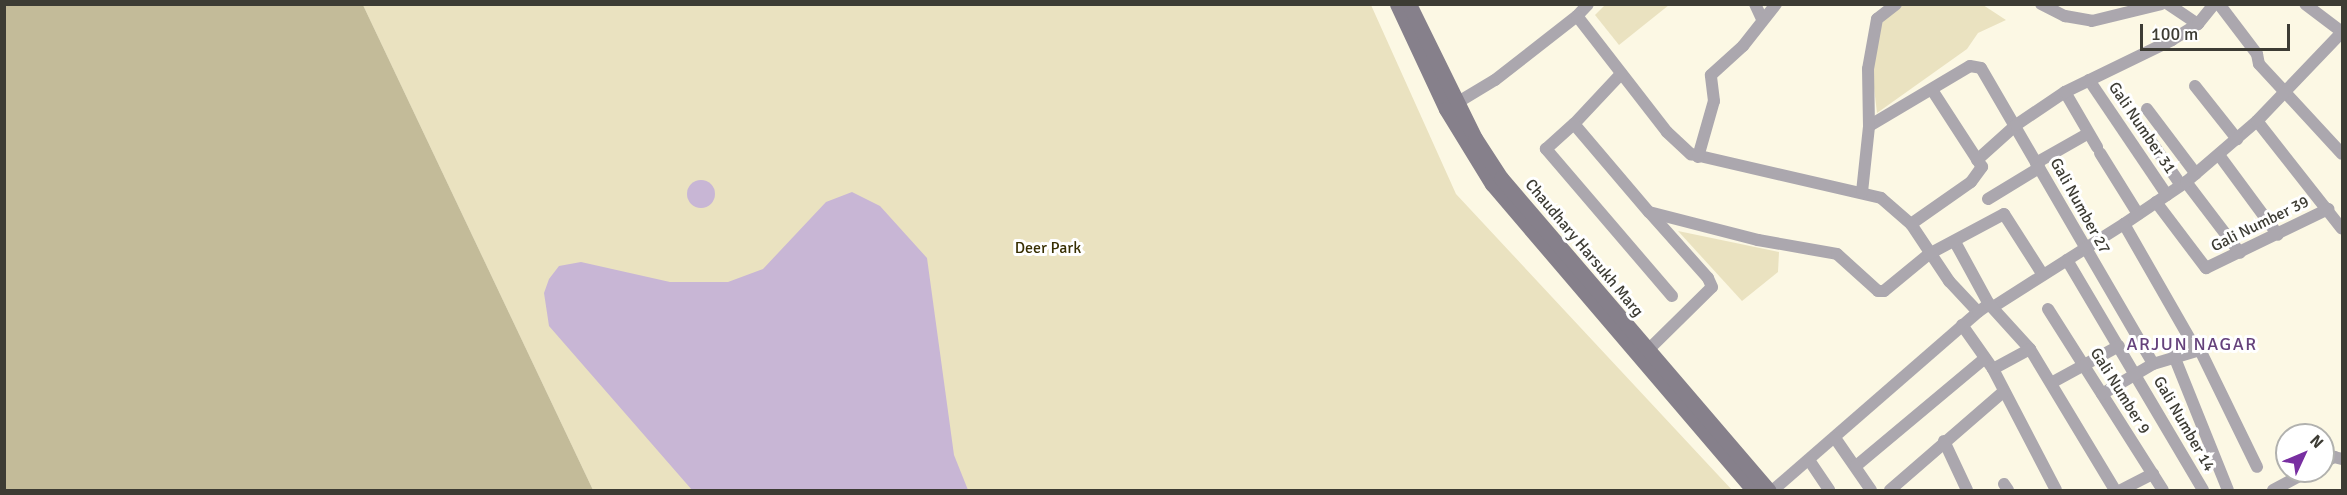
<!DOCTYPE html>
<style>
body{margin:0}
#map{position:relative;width:2347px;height:495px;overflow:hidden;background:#fcf8e4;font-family:Signika,sans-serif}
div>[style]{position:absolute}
.green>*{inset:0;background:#eae2c0}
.forest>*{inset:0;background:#c3bb99}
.water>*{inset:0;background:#c8b6d5}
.round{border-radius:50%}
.street>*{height:12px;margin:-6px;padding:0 6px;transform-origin:6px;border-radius:6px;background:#aba7ae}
.secondary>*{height:15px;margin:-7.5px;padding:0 7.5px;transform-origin:7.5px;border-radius:7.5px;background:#86808b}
span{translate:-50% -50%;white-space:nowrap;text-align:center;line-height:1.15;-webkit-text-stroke:6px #fff;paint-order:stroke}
.street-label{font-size:16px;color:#3d3c34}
.park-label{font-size:16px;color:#382f02}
.neighbourhood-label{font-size:18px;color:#65427c;letter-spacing:1.5px}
.frame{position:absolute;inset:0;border:6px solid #3d3c34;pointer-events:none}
.north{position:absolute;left:2275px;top:423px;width:60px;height:60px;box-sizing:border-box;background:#fff;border:2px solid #b1b1ae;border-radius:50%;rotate:46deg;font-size:16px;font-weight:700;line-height:24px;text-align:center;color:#3d3c34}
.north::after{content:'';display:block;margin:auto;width:21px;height:27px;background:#782fa1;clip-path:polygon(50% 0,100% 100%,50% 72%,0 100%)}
.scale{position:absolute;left:2140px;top:24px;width:150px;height:27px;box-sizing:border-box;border:3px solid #3d3c34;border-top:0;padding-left:8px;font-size:18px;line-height:21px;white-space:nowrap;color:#3d3c34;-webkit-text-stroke:4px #fff;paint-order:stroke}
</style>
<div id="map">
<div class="green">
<div style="clip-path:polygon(363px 5px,1371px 5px,1456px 194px,1732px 490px,593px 490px)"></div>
<div style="clip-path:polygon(1605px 5px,1669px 4px,1669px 5px,1619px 45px,1595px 15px)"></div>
<div style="clip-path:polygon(1902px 5px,1983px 5px,2006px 20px,1978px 33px,1967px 49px,1877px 113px,1872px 71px,1881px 25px,1889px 12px)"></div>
<div style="clip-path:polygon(1678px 231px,1779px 252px,1778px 272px,1742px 301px)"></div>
</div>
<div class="forest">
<div style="clip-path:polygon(4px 5px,363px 5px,593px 490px,5px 490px)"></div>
</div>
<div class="water">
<div class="round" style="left:687px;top:180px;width:28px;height:28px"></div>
<div style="clip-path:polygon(852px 192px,880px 206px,927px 258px,954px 455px,968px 490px,692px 490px,549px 326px,544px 293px,549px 279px,559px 266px,581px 262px,670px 282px,728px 282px,763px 269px,826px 202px)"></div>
</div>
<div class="street">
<div style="left:1755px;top:4px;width:17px;rotate:65deg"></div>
<div style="left:2041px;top:4px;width:27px;rotate:27deg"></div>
<div style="left:2065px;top:16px;width:27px;rotate:10deg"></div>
<div style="left:2092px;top:21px;width:71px;rotate:-13.8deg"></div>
<div style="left:2168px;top:4px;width:36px;rotate:34deg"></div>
<div style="left:2219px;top:4px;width:63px;rotate:52.8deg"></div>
<div style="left:2257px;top:54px;width:10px;rotate:79deg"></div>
<div style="left:2259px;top:64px;width:122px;rotate:47.3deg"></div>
<div style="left:1577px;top:16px;width:16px;rotate:-47deg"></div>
<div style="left:2089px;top:80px;width:139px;rotate:55.9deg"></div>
<div style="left:2195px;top:86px;width:68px;rotate:51.6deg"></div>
<div style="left:2065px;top:92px;width:64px;rotate:59.8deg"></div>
<div style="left:1450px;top:107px;width:52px;rotate:-31deg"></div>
<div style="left:1495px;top:80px;width:104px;rotate:-38deg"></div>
<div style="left:1577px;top:16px;width:147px;rotate:52.2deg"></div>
<div style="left:1667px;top:132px;width:33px;rotate:43deg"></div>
<div style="left:1691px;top:154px;width:195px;rotate:13deg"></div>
<div style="left:1881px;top:198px;width:40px;rotate:41deg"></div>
<div style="left:1911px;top:224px;width:69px;rotate:56.3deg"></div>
<div style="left:1949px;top:281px;width:42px;rotate:46.9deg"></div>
<div style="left:1978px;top:312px;width:271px;rotate:139deg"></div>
<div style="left:2147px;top:109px;width:81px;rotate:53deg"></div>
<div style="left:2257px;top:121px;width:137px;rotate:51.8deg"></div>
<div style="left:1574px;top:124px;width:69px;rotate:-46.8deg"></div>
<div style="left:2139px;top:124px;width:74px;rotate:55.5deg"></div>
<div style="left:1869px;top:126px;width:117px;rotate:-30.7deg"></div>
<div style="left:1970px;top:66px;width:11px;rotate:10deg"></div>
<div style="left:1981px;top:68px;width:342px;rotate:59.8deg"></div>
<div style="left:2100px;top:153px;width:72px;rotate:58.1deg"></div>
<div style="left:2219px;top:155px;width:99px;rotate:53.6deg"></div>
<div style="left:1698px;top:157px;width:58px;rotate:-74.1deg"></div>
<div style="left:1714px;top:101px;width:26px;rotate:-97deg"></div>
<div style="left:1711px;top:75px;width:43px;rotate:-42.2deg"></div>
<div style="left:1743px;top:46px;width:53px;rotate:-51.8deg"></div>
<div style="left:1977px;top:160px;width:52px;rotate:-41.9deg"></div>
<div style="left:2016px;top:125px;width:59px;rotate:-34deg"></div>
<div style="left:2065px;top:92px;width:119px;rotate:-25.9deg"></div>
<div style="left:2172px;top:40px;width:31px;rotate:-32deg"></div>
<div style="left:2198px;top:24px;width:26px;rotate:-51deg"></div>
<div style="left:2036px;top:163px;width:59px;rotate:-29.6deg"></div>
<div style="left:2186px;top:182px;width:89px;rotate:52.7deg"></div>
<div style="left:1862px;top:192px;width:66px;rotate:-83.9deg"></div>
<div style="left:1869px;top:126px;width:57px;rotate:-91deg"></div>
<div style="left:1868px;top:69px;width:51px;rotate:-79.8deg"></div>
<div style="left:1877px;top:19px;width:24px;rotate:-38deg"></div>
<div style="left:1988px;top:199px;width:60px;rotate:-31.3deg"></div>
<div style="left:2156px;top:202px;width:83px;rotate:52.9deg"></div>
<div style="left:2206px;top:268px;width:136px;rotate:-25.8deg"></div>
<div style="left:1911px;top:224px;width:73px;rotate:-35deg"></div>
<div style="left:1971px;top:182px;width:19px;rotate:-54deg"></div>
<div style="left:1982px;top:167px;width:92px;rotate:-123deg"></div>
<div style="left:2124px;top:224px;width:75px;rotate:-34.1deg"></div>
<div style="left:2186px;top:182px;width:94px;rotate:-40.7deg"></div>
<div style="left:2257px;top:121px;width:123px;rotate:-46.3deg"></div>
<div style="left:2342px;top:32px;width:46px;rotate:-142.9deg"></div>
<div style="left:1955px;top:242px;width:71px;rotate:61.3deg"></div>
<div style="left:2067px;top:260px;width:267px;rotate:59.4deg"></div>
<div style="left:1672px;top:296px;width:194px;rotate:-130.6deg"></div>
<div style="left:1546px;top:149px;width:38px;rotate:-42deg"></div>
<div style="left:1574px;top:124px;width:116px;rotate:49.6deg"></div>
<div style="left:1649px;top:212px;width:113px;rotate:14.4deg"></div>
<div style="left:1758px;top:240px;width:80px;rotate:10deg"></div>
<div style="left:1837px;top:254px;width:55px;rotate:42.1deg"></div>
<div style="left:1878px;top:291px;width:6px"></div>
<div style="left:1884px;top:291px;width:58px;rotate:-39.4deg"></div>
<div style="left:1929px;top:254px;width:85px;rotate:-28.1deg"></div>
<div style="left:2004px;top:214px;width:72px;rotate:57.4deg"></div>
<div style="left:1993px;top:307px;width:155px;rotate:-32.4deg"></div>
<div style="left:2124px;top:224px;width:143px;rotate:60.2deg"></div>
<div style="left:2048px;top:309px;width:214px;rotate:57.6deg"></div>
<div style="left:1978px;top:312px;width:14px;rotate:-36deg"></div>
<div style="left:1989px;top:304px;width:61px;rotate:47.7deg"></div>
<div style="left:2030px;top:349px;width:165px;rotate:58.9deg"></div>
<div style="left:1962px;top:325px;width:54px;rotate:54.8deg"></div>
<div style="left:1993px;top:369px;width:136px;rotate:62.5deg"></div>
<div style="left:1642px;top:356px;width:98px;rotate:-44.6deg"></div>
<div style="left:1712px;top:287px;width:10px;rotate:-114deg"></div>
<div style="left:1708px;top:278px;width:87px;rotate:-131.7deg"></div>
<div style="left:2174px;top:356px;width:144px;rotate:68.1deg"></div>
<div style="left:1993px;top:369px;width:42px;rotate:-28.4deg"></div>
<div style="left:2053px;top:382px;width:75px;rotate:-28.6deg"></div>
<div style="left:2102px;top:394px;width:59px;rotate:-30.5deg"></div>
<div style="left:2153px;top:364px;width:49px;rotate:-16.6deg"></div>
<div style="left:2200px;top:350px;width:130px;rotate:64deg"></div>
<div style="left:1835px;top:438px;width:63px;rotate:55.3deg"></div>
<div style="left:1944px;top:441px;width:54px;rotate:64.9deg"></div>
<div style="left:1809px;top:460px;width:36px;rotate:56deg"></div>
<div style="left:2323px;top:463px;width:13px;rotate:-29deg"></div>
<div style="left:2334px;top:457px;width:8px;rotate:14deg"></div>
<div style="left:1856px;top:466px;width:168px;rotate:-39.9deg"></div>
<div style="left:2004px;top:484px;width:7px;rotate:56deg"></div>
<div style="left:1890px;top:490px;width:150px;rotate:-40.9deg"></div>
<div style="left:2121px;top:490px;width:36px;rotate:-27deg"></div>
<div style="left:2273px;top:490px;width:40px;rotate:-28deg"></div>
</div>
<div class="secondary">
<div style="left:1397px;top:4px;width:116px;rotate:65deg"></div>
<div style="left:1446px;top:109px;width:88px;rotate:58.5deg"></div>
<div style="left:1492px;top:184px;width:402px;rotate:49.5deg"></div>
<div style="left:1409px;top:4px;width:149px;rotate:63.8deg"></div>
<div style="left:1475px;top:138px;width:48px;rotate:57deg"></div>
<div style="left:1501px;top:178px;width:411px;rotate:49.4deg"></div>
</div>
<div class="street-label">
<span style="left:2142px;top:128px;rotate:56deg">Gali Number 31</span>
<span style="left:2080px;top:206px;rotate:61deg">Gali Number 27</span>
<span style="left:2260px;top:224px;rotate:-26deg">Gali Number 39</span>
<span style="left:1584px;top:248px;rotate:50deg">Chaudhary Harsukh Marg</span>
<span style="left:2120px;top:391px;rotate:58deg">Gali Number 9</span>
<span style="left:2184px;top:424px;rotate:60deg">Gali Number 14</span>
</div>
<div class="park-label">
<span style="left:1048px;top:248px">Deer Park</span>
</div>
<div class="neighbourhood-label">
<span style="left:2192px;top:344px">ARJUN NAGAR</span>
</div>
<div class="frame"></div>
<div class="north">N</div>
<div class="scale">100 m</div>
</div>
